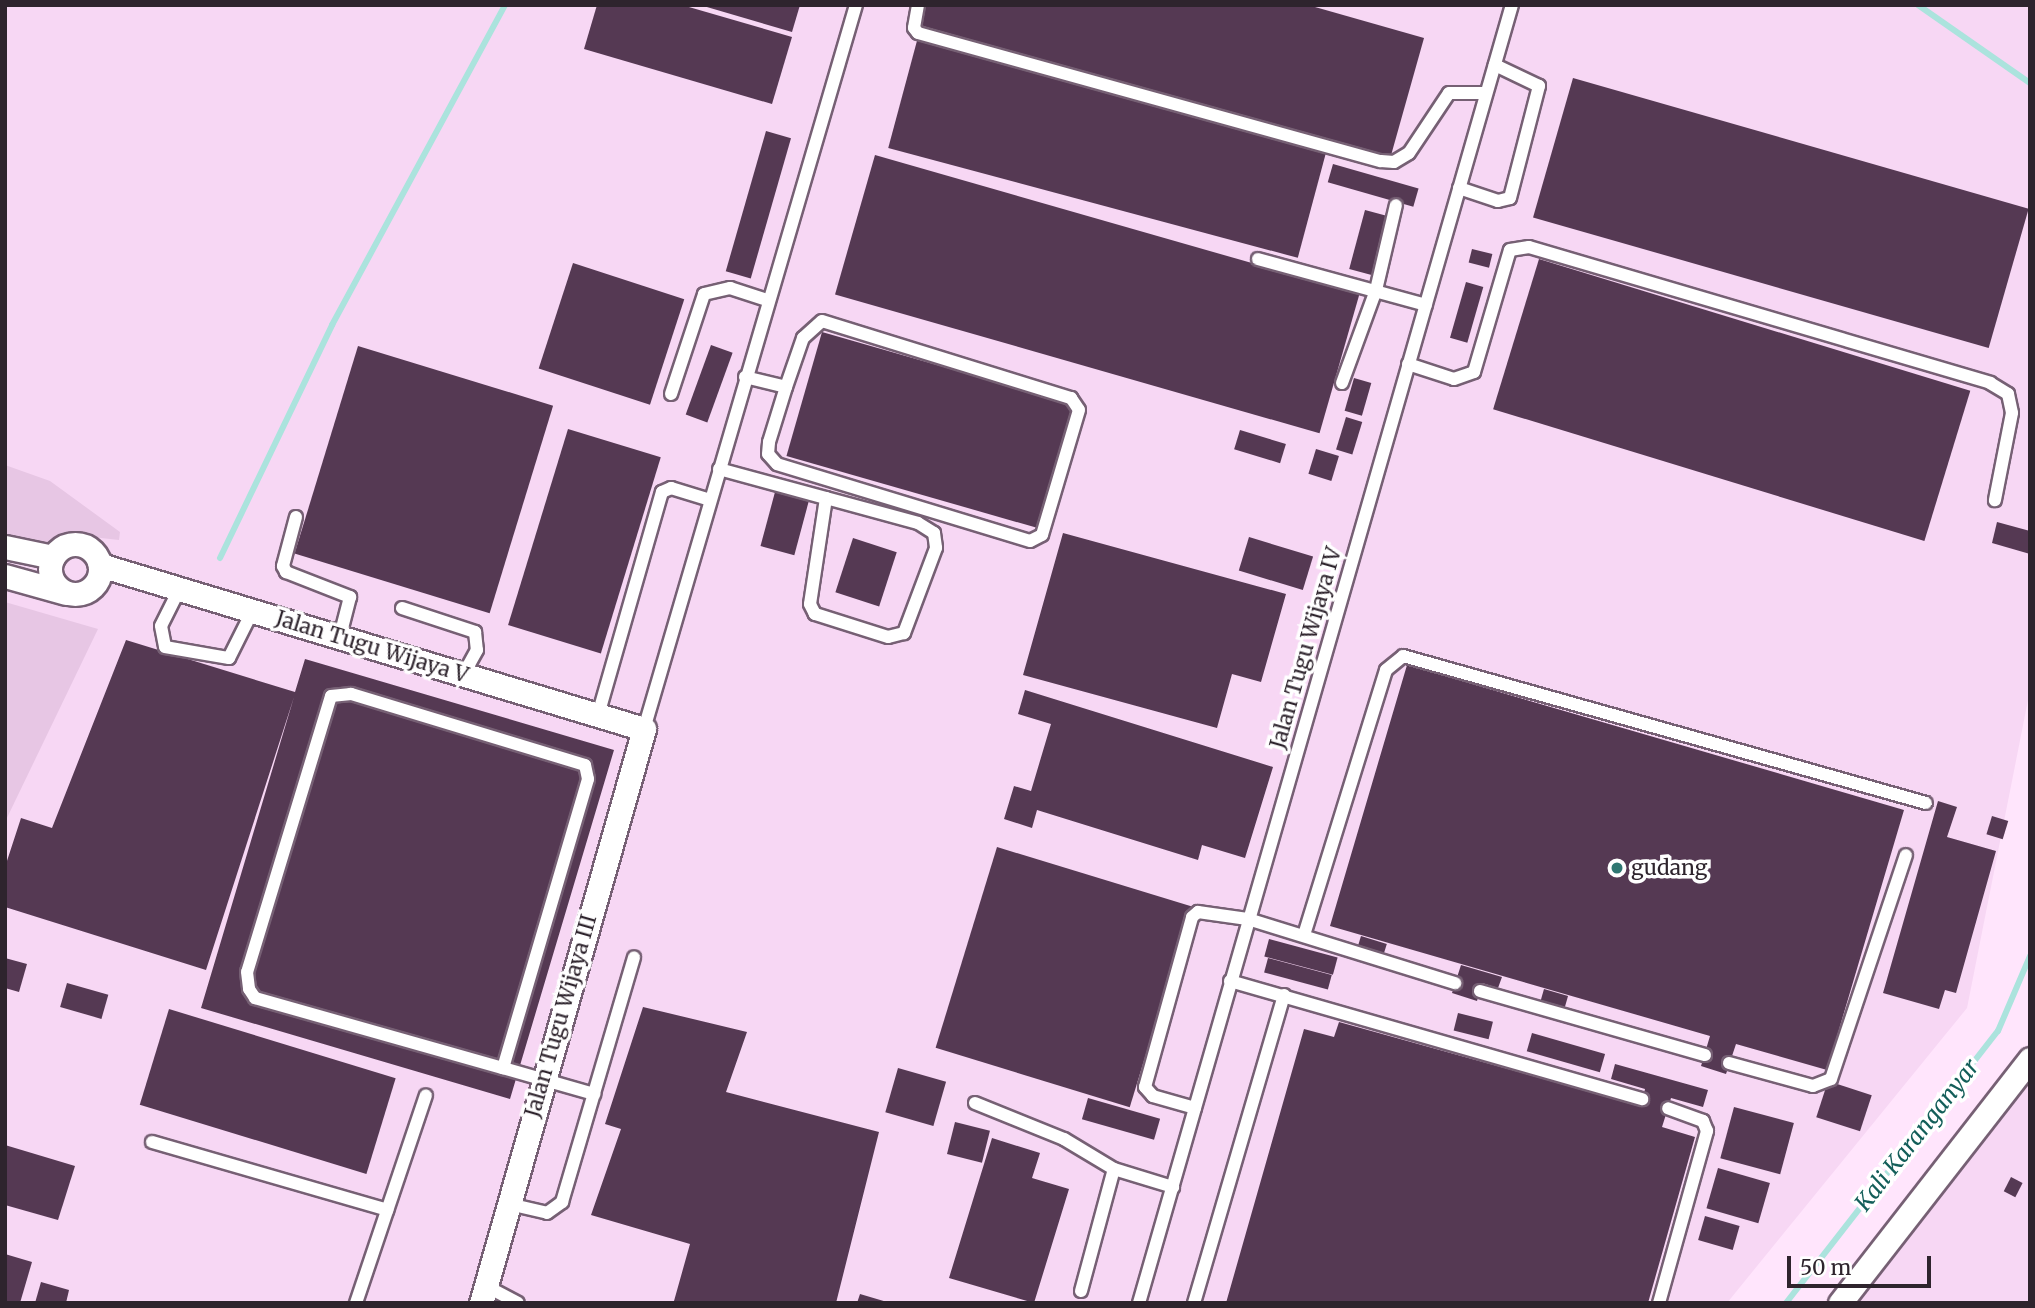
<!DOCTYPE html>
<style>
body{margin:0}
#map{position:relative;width:2035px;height:1308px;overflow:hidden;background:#ffe5fc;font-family:Merriweather,serif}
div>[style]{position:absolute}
.built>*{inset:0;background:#f7d7f4}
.green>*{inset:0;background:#e7c6e4}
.stream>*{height:6px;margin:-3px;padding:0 3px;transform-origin:3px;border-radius:3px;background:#abe3dd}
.building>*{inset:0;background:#553953;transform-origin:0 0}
.roads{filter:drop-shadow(2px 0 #766074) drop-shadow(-2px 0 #766074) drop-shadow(0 2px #766074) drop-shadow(0 -2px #766074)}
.lane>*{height:12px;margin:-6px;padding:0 6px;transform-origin:6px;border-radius:6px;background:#fff}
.street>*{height:23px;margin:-11.5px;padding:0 11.5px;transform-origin:11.5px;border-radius:11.5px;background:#fff}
.street>.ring{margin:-11.5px;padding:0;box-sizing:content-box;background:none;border:23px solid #fff;border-radius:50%}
.dots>*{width:19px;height:19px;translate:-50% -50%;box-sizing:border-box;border:4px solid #fff;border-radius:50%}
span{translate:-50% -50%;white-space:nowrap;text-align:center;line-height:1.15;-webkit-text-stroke:7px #fff;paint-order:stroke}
.street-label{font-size:21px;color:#2e242d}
.poi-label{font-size:21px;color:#2e242d}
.left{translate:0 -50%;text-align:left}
.water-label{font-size:23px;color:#135e59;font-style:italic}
.frame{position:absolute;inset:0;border:7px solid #2e242d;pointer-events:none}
.scale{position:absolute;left:1787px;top:1256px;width:144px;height:32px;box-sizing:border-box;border:4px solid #2e242d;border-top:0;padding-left:9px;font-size:21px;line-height:24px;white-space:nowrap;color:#2e242d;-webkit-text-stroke:5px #fff;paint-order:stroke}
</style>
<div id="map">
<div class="built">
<div style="clip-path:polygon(5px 5px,2030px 5px,2030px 690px,1967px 1008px,1727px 1303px,5px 1303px)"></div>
<div style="clip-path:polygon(2030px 1052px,2030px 1303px,1824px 1303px)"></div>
</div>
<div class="green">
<div style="clip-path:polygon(5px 465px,50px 481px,120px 532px,119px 540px,65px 534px,35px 549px,5px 540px)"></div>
<div style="clip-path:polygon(5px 602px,98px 629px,5px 822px)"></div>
</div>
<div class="stream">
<div style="left:1918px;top:5px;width:136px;rotate:34.9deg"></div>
<div style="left:220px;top:558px;width:259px;rotate:-64.3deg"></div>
<div style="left:332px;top:325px;width:364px;rotate:-61.6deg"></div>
<div style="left:1786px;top:1303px;width:345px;rotate:-52.1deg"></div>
<div style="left:1998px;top:1031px;width:82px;rotate:-66.9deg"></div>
</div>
<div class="building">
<div style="clip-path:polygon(597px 5px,682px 5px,792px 37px,772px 104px,584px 49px)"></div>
<div style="clip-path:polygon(700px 5px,800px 5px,792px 32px)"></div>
<div style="clip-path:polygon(925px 5px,1308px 5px,1424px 38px,1390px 159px,919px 25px)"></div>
<div style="left:918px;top:37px;width:424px;height:115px;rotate:15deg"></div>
<div style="left:1573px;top:78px;width:474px;height:145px;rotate:16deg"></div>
<div style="left:766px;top:131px;width:26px;height:146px;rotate:16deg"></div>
<div style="left:875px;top:155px;width:504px;height:145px;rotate:16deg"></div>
<div style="left:1333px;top:164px;width:89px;height:19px;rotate:16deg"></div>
<div style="left:1365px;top:210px;width:27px;height:61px;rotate:15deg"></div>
<div style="left:1472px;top:249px;width:21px;height:14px;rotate:14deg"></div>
<div style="left:1539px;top:259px;width:451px;height:157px;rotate:17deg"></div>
<div style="left:573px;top:263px;width:117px;height:111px;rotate:18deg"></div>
<div style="left:1466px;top:282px;width:18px;height:58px;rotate:16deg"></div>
<div style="left:822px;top:332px;width:265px;height:129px;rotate:16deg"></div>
<div style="left:711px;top:345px;width:23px;height:74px;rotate:20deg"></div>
<div style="left:358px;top:346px;width:204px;height:217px;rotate:17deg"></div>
<div style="left:1354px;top:378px;width:18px;height:34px;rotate:16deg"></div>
<div style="left:1346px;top:417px;width:17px;height:34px;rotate:17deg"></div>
<div style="left:568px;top:429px;width:97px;height:205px;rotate:17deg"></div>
<div style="left:1240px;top:430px;width:48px;height:20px;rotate:17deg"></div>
<div style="left:1316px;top:449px;width:24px;height:26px;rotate:17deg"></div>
<div style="left:775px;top:492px;width:35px;height:56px;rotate:15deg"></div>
<div style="clip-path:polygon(1997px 522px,2030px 531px,2030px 554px,1992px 543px)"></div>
<div style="clip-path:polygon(1063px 533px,1286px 594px,1261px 682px,1232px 674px,1217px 728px,1023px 675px)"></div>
<div style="left:1249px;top:537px;width:67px;height:35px;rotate:17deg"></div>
<div style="left:853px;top:538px;width:46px;height:57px;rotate:18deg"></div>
<div style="clip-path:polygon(126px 640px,295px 692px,305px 659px,614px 750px,510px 1099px,201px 1008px,294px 697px,206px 970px,5px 907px,5px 867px,21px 818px,52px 828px)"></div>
<div style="clip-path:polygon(1407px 665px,1904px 810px,1827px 1070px,1736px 1044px,1726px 1074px,1701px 1066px,1710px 1036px,1330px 926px)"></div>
<div style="clip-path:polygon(1025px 690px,1273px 767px,1245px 858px,1202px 845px,1198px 860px,1037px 810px,1032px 828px,1004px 819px,1014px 786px,1031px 791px,1051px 724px,1018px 714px)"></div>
<div style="clip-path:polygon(1938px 801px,1957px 807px,1947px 837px,1996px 851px,1956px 993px,1945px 990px,1939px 1009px,1883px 993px)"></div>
<div style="left:1992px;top:816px;width:17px;height:19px;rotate:17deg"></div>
<div style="left:997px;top:847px;width:203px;height:210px;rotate:17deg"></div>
<div style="left:1361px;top:936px;width:27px;height:13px;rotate:17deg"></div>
<div style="left:1269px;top:939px;width:71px;height:18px;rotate:15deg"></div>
<div style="clip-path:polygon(5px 958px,27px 964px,19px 992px,5px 988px)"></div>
<div style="left:1268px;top:958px;width:66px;height:15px;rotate:15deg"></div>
<div style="clip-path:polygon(1461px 965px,1502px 977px,1498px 988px,1482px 983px,1477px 1001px,1452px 993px)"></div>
<div style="left:67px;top:983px;width:43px;height:25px;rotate:16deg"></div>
<div style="left:1544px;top:989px;width:25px;height:13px;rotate:16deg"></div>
<div style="clip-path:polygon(643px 1007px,747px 1032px,726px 1092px,879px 1132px,836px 1303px,674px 1301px,690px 1244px,591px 1215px,621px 1129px,605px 1124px)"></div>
<div style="left:169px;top:1009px;width:237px;height:100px;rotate:17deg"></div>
<div style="left:1458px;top:1013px;width:36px;height:18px;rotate:14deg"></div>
<div style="clip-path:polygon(1339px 1022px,1641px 1106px,1645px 1089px,1611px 1079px,1615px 1064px,1708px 1090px,1703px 1107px,1671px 1098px,1668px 1108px,1662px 1127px,1695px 1137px,1648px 1303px,1226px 1303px,1304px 1029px,1334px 1037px)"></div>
<div style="left:1532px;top:1033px;width:76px;height:19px;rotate:16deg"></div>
<div style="left:898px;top:1068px;width:50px;height:46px;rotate:16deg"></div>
<div style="left:1828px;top:1081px;width:46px;height:38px;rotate:18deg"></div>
<div style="left:1088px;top:1098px;width:75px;height:22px;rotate:16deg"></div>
<div style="left:1734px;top:1107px;width:62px;height:53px;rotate:15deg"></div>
<div style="left:955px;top:1122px;width:36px;height:33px;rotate:14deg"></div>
<div style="clip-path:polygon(992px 1138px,1040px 1153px,1032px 1178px,1069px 1189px,1034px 1303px,949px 1278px)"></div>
<div style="clip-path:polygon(5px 1145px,75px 1166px,58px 1220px,5px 1205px)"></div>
<div style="left:1718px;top:1168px;width:54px;height:42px;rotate:16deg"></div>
<div style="left:2011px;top:1177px;width:13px;height:16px;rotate:27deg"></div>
<div style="left:1705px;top:1216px;width:36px;height:25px;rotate:16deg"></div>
<div style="clip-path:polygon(5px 1254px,32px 1262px,20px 1303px,5px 1303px)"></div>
<div style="clip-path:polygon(41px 1282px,69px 1290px,66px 1303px,35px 1303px)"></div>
<div style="clip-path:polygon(860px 1294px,887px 1302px,886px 1303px,857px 1303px)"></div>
</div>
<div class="roads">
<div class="lane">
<div style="left:918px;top:5px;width:23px;rotate:100deg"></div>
<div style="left:914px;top:28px;width:6px;rotate:51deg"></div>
<div style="left:918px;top:33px;width:480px;rotate:15.5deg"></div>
<div style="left:1381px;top:161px;width:13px;rotate:4deg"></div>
<div style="left:1394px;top:162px;width:17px;rotate:-31deg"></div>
<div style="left:1409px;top:153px;width:72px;rotate:-56.3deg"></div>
<div style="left:1449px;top:93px;width:37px"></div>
<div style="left:1459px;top:188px;width:41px;rotate:18.4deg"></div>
<div style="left:1498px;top:201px;width:12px;rotate:-14deg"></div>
<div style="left:1510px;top:198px;width:116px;rotate:-75.5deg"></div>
<div style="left:1539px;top:86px;width:49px;rotate:-154.5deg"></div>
<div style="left:1258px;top:259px;width:174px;rotate:15.3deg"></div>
<div style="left:1408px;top:364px;width:48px;rotate:18.1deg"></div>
<div style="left:1454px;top:379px;width:21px;rotate:-19deg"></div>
<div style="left:1474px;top:372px;width:127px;rotate:-73.6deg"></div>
<div style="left:1510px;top:250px;width:19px;rotate:-9deg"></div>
<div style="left:1529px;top:247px;width:481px;rotate:16.4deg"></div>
<div style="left:1990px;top:383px;width:21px;rotate:31deg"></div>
<div style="left:2008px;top:394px;width:19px;rotate:78deg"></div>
<div style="left:2012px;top:413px;width:89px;rotate:101.1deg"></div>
<div style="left:745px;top:377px;width:42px;rotate:13.7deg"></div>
<div style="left:786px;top:387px;width:52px;rotate:-70.9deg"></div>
<div style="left:803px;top:338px;width:25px;rotate:-42deg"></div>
<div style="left:822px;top:321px;width:261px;rotate:17.2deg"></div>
<div style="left:1071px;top:398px;width:14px;rotate:56deg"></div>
<div style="left:1079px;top:410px;width:130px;rotate:106.5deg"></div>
<div style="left:1042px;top:535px;width:13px;rotate:153deg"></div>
<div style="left:1030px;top:541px;width:264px;rotate:-163.1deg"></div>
<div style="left:777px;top:464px;width:13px;rotate:-132deg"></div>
<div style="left:768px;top:454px;width:12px;rotate:-85deg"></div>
<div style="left:769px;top:442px;width:58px;rotate:-72.8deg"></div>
<div style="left:1342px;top:383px;width:99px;rotate:-69.9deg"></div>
<div style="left:1376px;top:290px;width:87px;rotate:-76.8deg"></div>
<div style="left:671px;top:394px;width:105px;rotate:-71.7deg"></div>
<div style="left:704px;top:294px;width:27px;rotate:-13deg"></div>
<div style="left:730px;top:288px;width:38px;rotate:18deg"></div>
<div style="left:719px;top:469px;width:111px;rotate:15.2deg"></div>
<div style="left:826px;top:498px;width:95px;rotate:15.2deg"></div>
<div style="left:918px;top:523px;width:19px;rotate:32deg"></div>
<div style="left:934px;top:533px;width:15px;rotate:82deg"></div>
<div style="left:936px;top:548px;width:91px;rotate:110.6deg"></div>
<div style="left:904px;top:633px;width:16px;rotate:166deg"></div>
<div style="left:888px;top:637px;width:77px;rotate:-162.5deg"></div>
<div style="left:815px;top:614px;width:11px;rotate:-117deg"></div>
<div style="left:810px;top:604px;width:107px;rotate:-81.4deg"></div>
<div style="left:296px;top:517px;width:51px;rotate:104.9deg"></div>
<div style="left:283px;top:566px;width:7px;rotate:63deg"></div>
<div style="left:286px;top:572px;width:69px;rotate:21.3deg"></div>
<div style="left:350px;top:597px;width:40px;rotate:104.4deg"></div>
<div style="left:180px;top:588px;width:42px;rotate:116.6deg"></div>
<div style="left:161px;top:626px;width:21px;rotate:79deg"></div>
<div style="left:165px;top:647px;width:65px;rotate:9.8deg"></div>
<div style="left:229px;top:658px;width:51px;rotate:-63.4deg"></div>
<div style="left:402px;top:608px;width:77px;rotate:18.2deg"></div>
<div style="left:475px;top:632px;width:18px;rotate:84deg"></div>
<div style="left:477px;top:650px;width:29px;rotate:119deg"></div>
<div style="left:598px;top:715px;width:232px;rotate:-74deg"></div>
<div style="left:662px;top:492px;width:10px;rotate:-24deg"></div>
<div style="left:671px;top:488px;width:41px;rotate:17.1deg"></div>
<div style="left:644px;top:729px;width:754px;rotate:-73.68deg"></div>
<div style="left:1304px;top:935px;width:277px;rotate:-72.8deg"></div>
<div style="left:1386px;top:670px;width:22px;rotate:-39deg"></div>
<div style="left:1403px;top:656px;width:543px;rotate:15.7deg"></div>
<div style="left:1230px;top:981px;width:429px;rotate:16deg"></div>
<div style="left:1480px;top:991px;width:234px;rotate:15.9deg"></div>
<div style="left:1729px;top:1063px;width:87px;rotate:15.3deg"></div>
<div style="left:1813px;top:1086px;width:19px;rotate:-21deg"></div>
<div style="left:1831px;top:1079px;width:236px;rotate:-71.5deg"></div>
<div style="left:503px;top:1068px;width:301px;rotate:-73.6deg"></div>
<div style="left:588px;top:779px;width:14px;rotate:-102deg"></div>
<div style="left:585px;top:765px;width:245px;rotate:-163.1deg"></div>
<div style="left:351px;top:694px;width:20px;rotate:174deg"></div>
<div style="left:331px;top:696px;width:288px;rotate:106.9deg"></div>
<div style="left:247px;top:972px;width:17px;rotate:83deg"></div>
<div style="left:249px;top:989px;width:11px;rotate:56deg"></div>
<div style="left:255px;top:998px;width:258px;rotate:15.8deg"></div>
<div style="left:503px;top:1068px;width:95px;rotate:15.9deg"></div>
<div style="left:975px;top:1103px;width:96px;rotate:22deg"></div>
<div style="left:1064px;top:1139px;width:58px;rotate:31deg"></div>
<div style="left:1195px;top:1108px;width:44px;rotate:-164.1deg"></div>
<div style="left:1153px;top:1096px;width:12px;rotate:-132deg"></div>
<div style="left:1145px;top:1087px;width:176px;rotate:-74.5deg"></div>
<div style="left:1192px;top:917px;width:8px;rotate:-40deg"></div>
<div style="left:1198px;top:912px;width:50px;rotate:8deg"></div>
<div style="left:1248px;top:919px;width:217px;rotate:17.2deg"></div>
<div style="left:152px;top:1142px;width:245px;rotate:16.1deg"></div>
<div style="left:509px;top:1204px;width:39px;rotate:13deg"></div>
<div style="left:547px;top:1213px;width:19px;rotate:-36deg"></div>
<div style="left:562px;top:1202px;width:255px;rotate:-73.6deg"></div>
<div style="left:486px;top:1286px;width:36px;rotate:28deg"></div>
<div style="left:1081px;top:1291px;width:126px;rotate:-74.9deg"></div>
<div style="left:1114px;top:1169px;width:62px;rotate:17deg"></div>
<div style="left:356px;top:1303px;width:219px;rotate:-71.4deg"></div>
<div style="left:1139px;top:1303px;width:1351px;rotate:-73.97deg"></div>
<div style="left:1194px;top:1303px;width:321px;rotate:-73.7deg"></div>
<div style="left:1659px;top:1303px;width:179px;rotate:-74.4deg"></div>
<div style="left:1707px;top:1131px;width:11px;rotate:-112deg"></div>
<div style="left:1703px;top:1121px;width:37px;rotate:-160deg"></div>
</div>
<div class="street">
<div class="ring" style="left:50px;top:544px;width:27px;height:27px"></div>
<div style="left:5px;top:547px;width:49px;rotate:11.8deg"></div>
<div style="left:100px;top:565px;width:568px;rotate:16.78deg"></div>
<div style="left:644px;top:729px;width:597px;rotate:105.85deg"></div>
<div style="left:5px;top:576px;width:63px;rotate:15.6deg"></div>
<div style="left:1840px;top:1303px;width:309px;rotate:-52.1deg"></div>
</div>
</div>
<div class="dots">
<div style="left:1617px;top:868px;background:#2f7772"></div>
</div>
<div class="street-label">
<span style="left:372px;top:647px;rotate:17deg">Jalan Tugu Wijaya V</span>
<span style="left:1306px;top:648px;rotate:-74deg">Jalan Tugu Wijaya IV</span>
<span style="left:561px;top:1016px;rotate:-74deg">Jalan Tugu Wijaya III</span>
</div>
<div class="poi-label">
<span class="left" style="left:1631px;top:868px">gudang</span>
</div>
<div class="water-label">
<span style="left:1917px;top:1135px;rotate:-52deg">Kali Karanganyar</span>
</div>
<div class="frame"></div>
<div class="scale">50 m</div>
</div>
